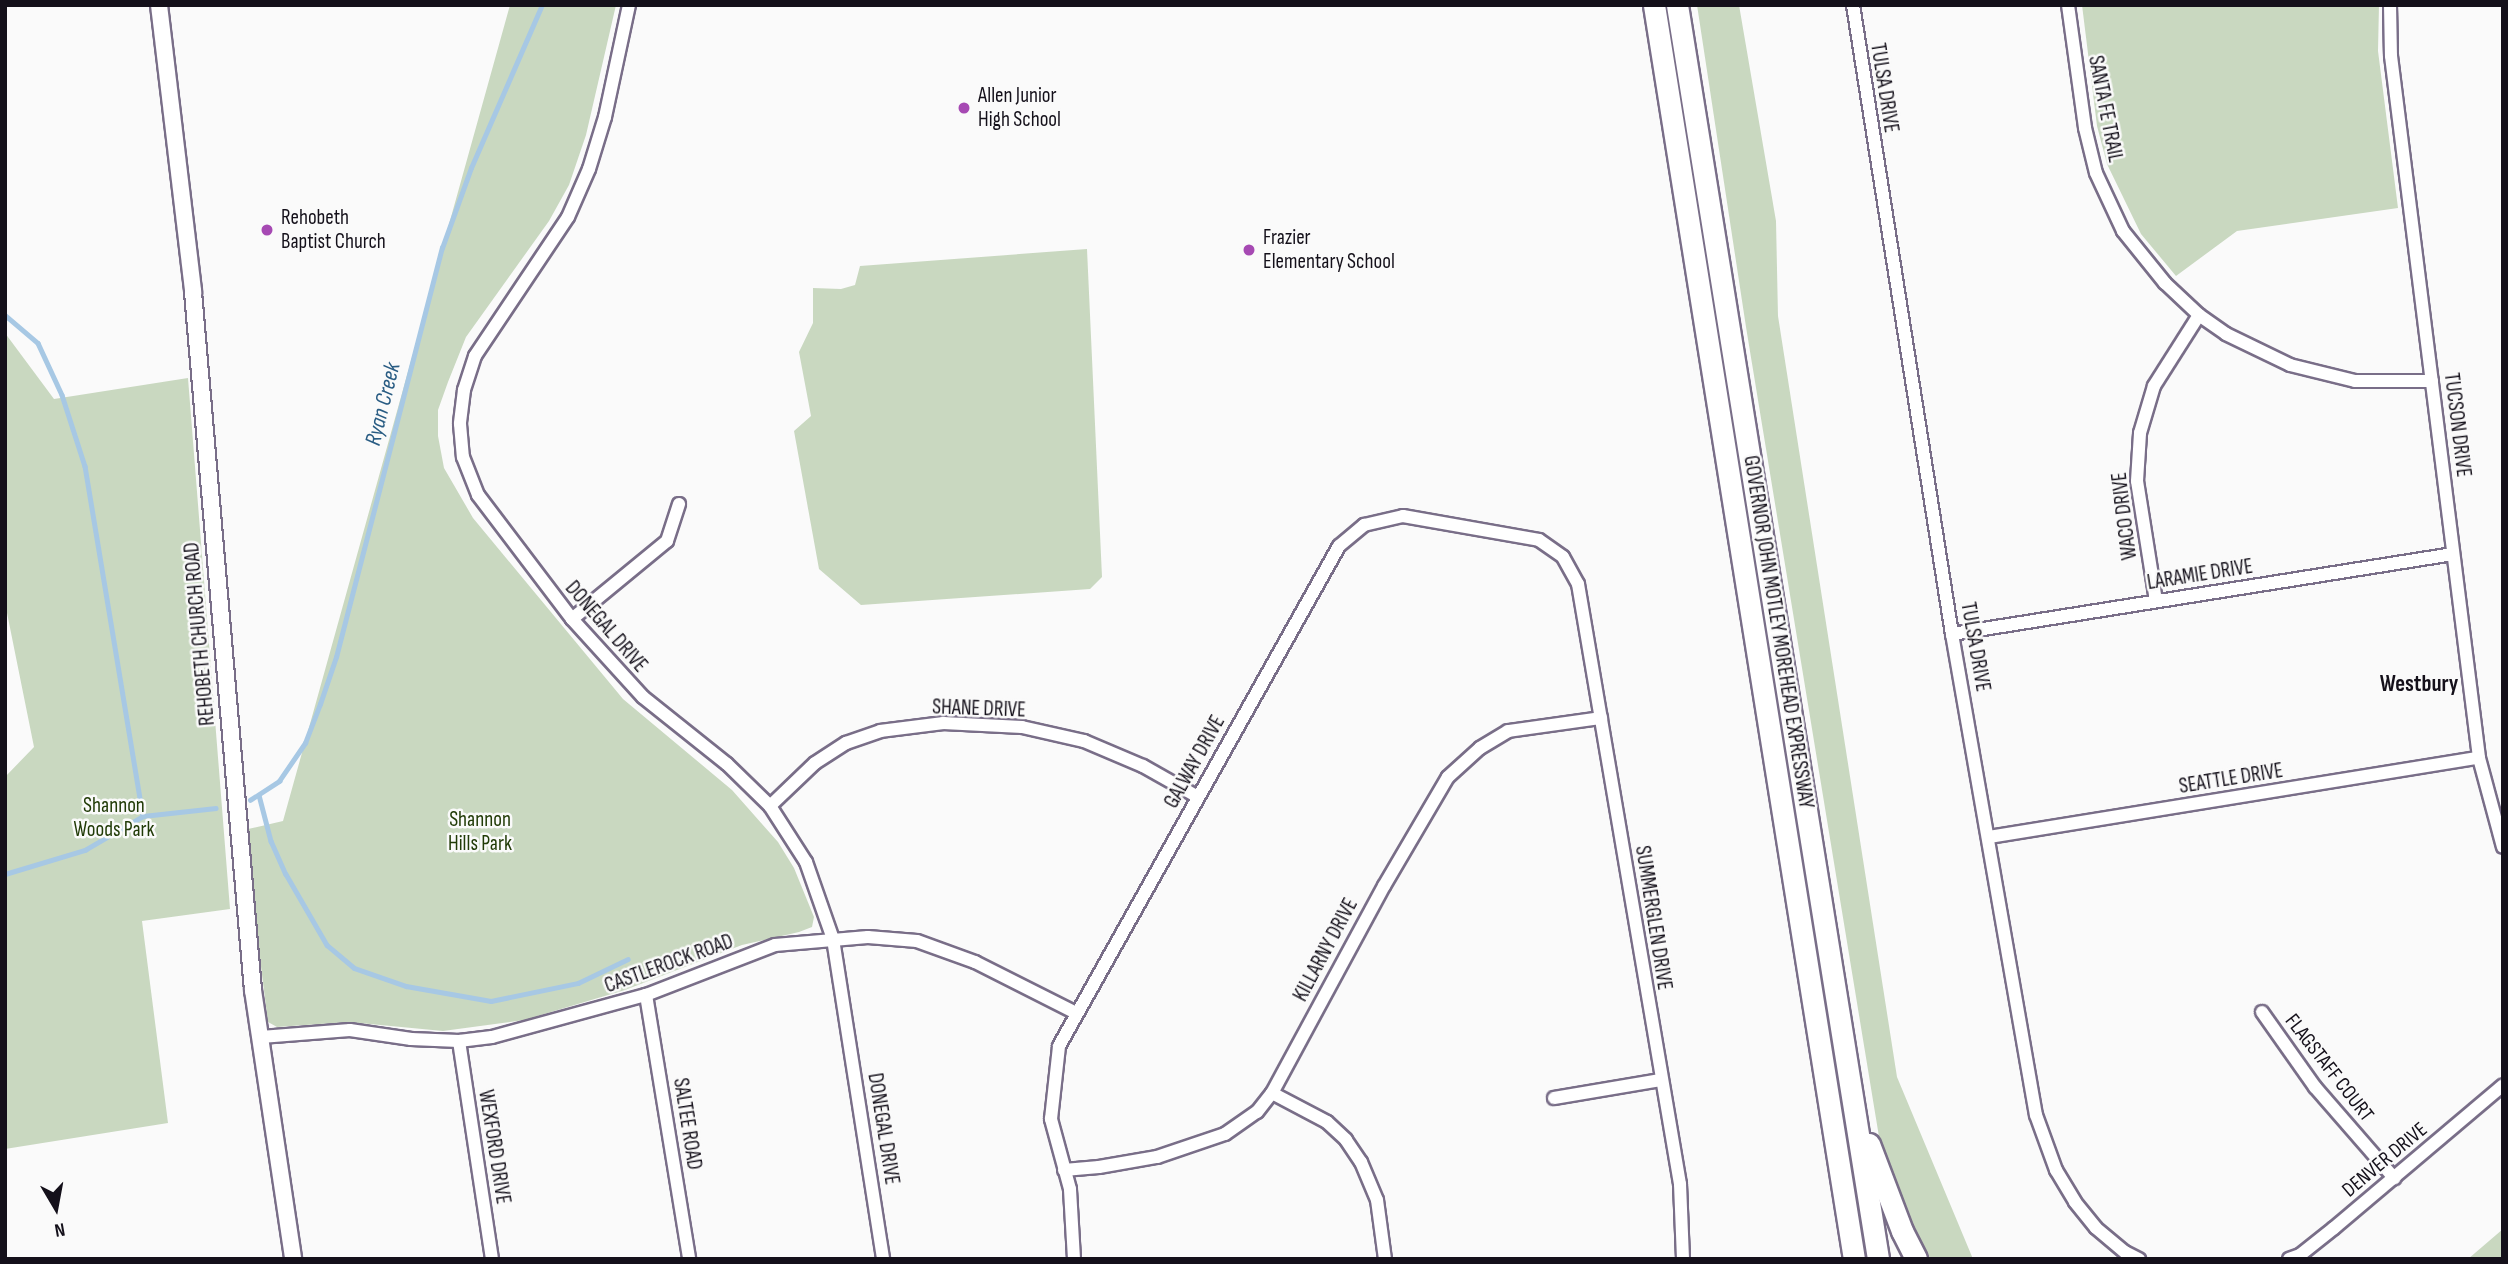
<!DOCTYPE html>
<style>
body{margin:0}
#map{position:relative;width:2508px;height:1264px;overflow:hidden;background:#fafafa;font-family:"Sofia Sans Condensed",sans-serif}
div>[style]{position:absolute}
.green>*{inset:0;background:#c9d8c0}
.stream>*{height:4.5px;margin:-2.25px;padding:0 2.25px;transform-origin:2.25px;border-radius:2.25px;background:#a7c8e4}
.roads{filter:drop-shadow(2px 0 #796e88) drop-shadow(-2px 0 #796e88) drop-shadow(0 2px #796e88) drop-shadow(0 -2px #796e88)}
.minor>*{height:12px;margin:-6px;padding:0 6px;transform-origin:6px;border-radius:6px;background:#fff}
.tertiary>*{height:16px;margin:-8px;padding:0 8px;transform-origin:8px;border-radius:8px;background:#fff}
.motorway>*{height:21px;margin:-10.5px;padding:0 10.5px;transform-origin:10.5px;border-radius:10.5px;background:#fff}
.dots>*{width:19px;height:19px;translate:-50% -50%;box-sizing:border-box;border:4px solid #fafafa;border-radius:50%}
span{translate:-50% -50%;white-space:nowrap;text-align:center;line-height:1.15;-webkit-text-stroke:5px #fafafa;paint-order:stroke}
.street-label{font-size:21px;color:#14101a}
.poi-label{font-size:21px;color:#14101a}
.left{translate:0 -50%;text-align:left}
.park-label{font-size:21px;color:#213b07}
.water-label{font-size:23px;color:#295c83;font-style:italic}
.neighbourhood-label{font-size:23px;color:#14101a;font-weight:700}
.frame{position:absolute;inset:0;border:7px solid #14101a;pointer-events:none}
.north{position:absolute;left:21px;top:1173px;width:70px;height:70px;-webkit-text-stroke:5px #fafafa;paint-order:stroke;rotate:170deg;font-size:19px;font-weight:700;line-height:28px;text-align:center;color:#14101a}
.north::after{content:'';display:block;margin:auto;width:24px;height:32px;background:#14101a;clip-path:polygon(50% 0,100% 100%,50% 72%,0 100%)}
</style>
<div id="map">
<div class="green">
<div style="clip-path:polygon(510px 5px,616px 5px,586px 135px,569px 185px,549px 221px,466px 337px,448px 382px,438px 410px,438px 436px,444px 468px,473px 518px,623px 699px,732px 790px,778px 842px,794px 868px,814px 917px,812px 927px,799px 932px,742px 945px,625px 990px,524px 1020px,443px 1031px,349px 1022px,277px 1027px,268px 1022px,253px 904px,248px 829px,283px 821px)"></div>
<div style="clip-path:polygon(1697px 5px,1739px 5px,1776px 221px,1778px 316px,1897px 1077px,1973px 1259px,1927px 1259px,1914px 1238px,1881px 1149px,1746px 327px)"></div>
<div style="clip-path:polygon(2082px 5px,2379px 5px,2378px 51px,2398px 208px,2237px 231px,2176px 276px,2141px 234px,2107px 164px,2097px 126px)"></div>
<div style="clip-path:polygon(1087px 249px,1102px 577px,1090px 589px,861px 605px,819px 569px,794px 431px,811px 416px,799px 352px,813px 323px,813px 288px,841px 289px,855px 285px,860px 266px)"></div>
<div style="clip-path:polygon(5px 333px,54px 399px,188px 378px,230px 909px,142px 921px,168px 1123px,5px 1149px,5px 777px,34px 747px,5px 603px)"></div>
<div style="clip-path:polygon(2503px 1229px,2503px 1259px,2468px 1259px)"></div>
</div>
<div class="stream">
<div style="left:5px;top:315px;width:43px;rotate:40.3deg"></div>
<div style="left:38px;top:343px;width:57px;rotate:65.2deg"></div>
<div style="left:62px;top:395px;width:75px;rotate:72.1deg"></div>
<div style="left:85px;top:466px;width:355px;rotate:80.6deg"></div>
<div style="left:259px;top:795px;width:48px;rotate:75.4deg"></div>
<div style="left:271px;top:841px;width:36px;rotate:66deg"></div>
<div style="left:286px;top:874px;width:82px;rotate:60deg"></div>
<div style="left:327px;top:945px;width:35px;rotate:40deg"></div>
<div style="left:354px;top:968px;width:55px;rotate:19.1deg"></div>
<div style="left:406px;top:986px;width:86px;rotate:10deg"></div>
<div style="left:491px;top:1001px;width:89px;rotate:-11.7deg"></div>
<div style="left:578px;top:983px;width:55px;rotate:-25.6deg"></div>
<div style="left:250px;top:800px;width:35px;rotate:-33deg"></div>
<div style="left:279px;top:781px;width:46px;rotate:-55.6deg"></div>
<div style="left:305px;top:743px;width:42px;rotate:-69deg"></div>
<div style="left:320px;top:704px;width:50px;rotate:-71.2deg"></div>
<div style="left:336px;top:657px;width:423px;rotate:-75.5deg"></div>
<div style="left:442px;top:248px;width:85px;rotate:-70.1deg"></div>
<div style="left:471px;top:168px;width:178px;rotate:-66.5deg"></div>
<div style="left:5px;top:874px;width:84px;rotate:-16.7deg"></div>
<div style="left:85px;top:850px;width:67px;rotate:-30.4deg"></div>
<div style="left:143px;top:816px;width:73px;rotate:-6.3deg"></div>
</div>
<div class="roads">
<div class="minor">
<div style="left:629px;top:5px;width:115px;rotate:102.1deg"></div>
<div style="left:605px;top:117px;width:54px;rotate:107.1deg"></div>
<div style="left:589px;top:169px;width:52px;rotate:113.6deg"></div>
<div style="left:568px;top:217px;width:167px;rotate:123.8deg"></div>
<div style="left:475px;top:356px;width:36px;rotate:108deg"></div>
<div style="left:464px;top:390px;width:34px;rotate:97deg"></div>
<div style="left:460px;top:424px;width:33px;rotate:85deg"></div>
<div style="left:463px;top:457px;width:41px;rotate:68.5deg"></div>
<div style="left:478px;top:495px;width:156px;rotate:52.8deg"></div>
<div style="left:572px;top:619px;width:105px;rotate:47.7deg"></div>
<div style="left:643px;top:697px;width:107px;rotate:38.6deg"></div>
<div style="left:727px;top:764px;width:60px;rotate:44.3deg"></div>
<div style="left:770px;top:806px;width:67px;rotate:57.3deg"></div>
<div style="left:806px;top:862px;width:82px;rotate:70.7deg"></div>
<div style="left:833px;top:939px;width:324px;rotate:81.1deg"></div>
<div style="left:1853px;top:5px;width:637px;rotate:81.06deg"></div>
<div style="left:1952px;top:634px;width:488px;rotate:80.1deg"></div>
<div style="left:2036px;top:1115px;width:59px;rotate:70deg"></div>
<div style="left:2056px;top:1170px;width:37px;rotate:59deg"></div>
<div style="left:2075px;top:1202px;width:33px;rotate:51deg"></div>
<div style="left:2096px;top:1228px;width:38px;rotate:40deg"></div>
<div style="left:2125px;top:1252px;width:16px;rotate:27deg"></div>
<div style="left:2068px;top:5px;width:124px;rotate:82.1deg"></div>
<div style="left:2085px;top:128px;width:46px;rotate:76.3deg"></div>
<div style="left:2096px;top:173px;width:64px;rotate:65deg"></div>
<div style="left:2123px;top:231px;width:67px;rotate:51.1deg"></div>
<div style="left:2165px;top:283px;width:47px;rotate:43.3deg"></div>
<div style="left:2199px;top:315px;width:33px;rotate:35deg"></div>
<div style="left:2226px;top:334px;width:71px;rotate:25.8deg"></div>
<div style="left:2290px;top:365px;width:67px;rotate:13.8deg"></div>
<div style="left:2355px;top:381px;width:77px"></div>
<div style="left:2390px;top:5px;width:51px;rotate:88.9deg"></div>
<div style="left:2391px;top:56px;width:707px;rotate:82.85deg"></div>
<div style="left:2479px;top:758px;width:92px;rotate:74.9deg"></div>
<div style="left:2156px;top:601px;width:121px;rotate:-99deg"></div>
<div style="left:2137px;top:481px;width:48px;rotate:-86.4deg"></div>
<div style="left:2140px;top:433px;width:49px;rotate:-73.4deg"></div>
<div style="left:2154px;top:386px;width:84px;rotate:-57.6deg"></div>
<div style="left:572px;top:619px;width:123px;rotate:-39.4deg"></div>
<div style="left:667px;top:541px;width:39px;rotate:-72deg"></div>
<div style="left:1952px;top:634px;width:507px;rotate:-9.07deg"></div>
<div style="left:770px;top:806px;width:62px;rotate:-43.7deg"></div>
<div style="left:815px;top:763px;width:37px;rotate:-33deg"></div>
<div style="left:846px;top:743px;width:36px;rotate:-19deg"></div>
<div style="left:880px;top:731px;width:64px;rotate:-7.2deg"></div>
<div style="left:943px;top:723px;width:79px;rotate:2.9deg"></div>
<div style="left:1022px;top:727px;width:64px;rotate:12.7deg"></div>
<div style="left:1084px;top:741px;width:64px;rotate:23deg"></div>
<div style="left:1143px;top:766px;width:63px;rotate:29.4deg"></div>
<div style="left:1989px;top:837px;width:496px;rotate:-9.2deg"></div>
<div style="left:646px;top:995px;width:267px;rotate:80.7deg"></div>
<div style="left:2262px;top:1012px;width:92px;rotate:54.8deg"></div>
<div style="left:2315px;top:1087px;width:121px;rotate:49deg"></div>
<div style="left:261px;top:1037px;width:89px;rotate:-4.5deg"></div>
<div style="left:350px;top:1030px;width:62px;rotate:8.4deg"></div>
<div style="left:411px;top:1039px;width:48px;rotate:2.4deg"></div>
<div style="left:459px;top:1041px;width:33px;rotate:-7deg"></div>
<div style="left:492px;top:1037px;width:160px;rotate:-15.3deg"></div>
<div style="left:646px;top:995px;width:138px;rotate:-21.2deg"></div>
<div style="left:775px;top:945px;width:93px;rotate:-4.9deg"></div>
<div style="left:868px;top:937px;width:49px;rotate:4.7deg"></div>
<div style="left:917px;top:941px;width:62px;rotate:19.9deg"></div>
<div style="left:975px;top:962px;width:113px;rotate:26.8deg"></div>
<div style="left:459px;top:1041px;width:220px;rotate:81.4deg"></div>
<div style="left:1272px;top:1093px;width:62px;rotate:27.8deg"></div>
<div style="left:1327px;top:1122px;width:26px;rotate:43deg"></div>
<div style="left:1346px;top:1140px;width:27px;rotate:56deg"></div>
<div style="left:1361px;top:1162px;width:41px;rotate:67.2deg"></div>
<div style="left:1377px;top:1200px;width:60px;rotate:82.3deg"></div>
<div style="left:1554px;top:1098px;width:108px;rotate:-9.6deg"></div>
<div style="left:1064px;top:1170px;width:35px;rotate:-5deg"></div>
<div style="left:1099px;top:1167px;width:59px;rotate:-9.8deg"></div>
<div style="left:1157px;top:1157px;width:72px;rotate:-18.7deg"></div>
<div style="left:1225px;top:1134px;width:39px;rotate:-35deg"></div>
<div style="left:1257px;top:1112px;width:24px;rotate:-52deg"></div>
<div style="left:1272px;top:1093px;width:235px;rotate:-61.6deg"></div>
<div style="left:1384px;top:886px;width:126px;rotate:-59.6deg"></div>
<div style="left:1448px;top:777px;width:43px;rotate:-42.2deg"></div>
<div style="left:1480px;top:748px;width:33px;rotate:-31deg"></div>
<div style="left:1508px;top:731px;width:94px;rotate:-8deg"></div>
<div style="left:1074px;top:1259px;width:70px;rotate:-93.3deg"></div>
<div style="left:1070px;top:1189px;width:73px;rotate:-105.2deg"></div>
<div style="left:1051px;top:1119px;width:73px;rotate:-83.7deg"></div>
<div style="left:1059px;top:1046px;width:573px;rotate:-60.75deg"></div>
<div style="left:1339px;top:546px;width:33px;rotate:-40deg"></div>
<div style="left:1364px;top:525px;width:40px;rotate:-13deg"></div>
<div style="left:1403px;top:516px;width:138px;rotate:10deg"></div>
<div style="left:1539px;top:540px;width:29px;rotate:35deg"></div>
<div style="left:1563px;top:557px;width:31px;rotate:61deg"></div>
<div style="left:1578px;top:584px;width:609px;rotate:80.35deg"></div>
<div style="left:1680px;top:1184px;width:75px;rotate:87.7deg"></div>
<div style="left:2289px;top:1259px;width:12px;rotate:-20deg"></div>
<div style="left:2300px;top:1255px;width:43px;rotate:-38.5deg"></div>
<div style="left:2334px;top:1228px;width:221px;rotate:-40.2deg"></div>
</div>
<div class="tertiary">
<div style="left:159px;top:5px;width:289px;rotate:83.2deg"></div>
<div style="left:193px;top:292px;width:701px;rotate:85.09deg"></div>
<div style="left:253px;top:990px;width:272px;rotate:81.5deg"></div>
</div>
<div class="motorway">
<div style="left:1654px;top:5px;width:1270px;rotate:80.94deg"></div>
<div style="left:1677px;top:5px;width:1270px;rotate:80.89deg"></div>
<div style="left:1869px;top:1144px;width:93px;rotate:69.2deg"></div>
<div style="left:1902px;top:1231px;width:31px;rotate:63deg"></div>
</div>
</div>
<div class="dots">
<div style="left:964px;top:108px;background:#a649b3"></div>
<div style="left:267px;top:230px;background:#a649b3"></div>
<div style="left:1249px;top:250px;background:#a649b3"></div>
</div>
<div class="street-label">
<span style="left:1884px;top:88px;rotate:81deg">TULSA DRIVE</span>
<span style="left:2105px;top:109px;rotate:79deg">SANTA FE TRAIL</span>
<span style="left:2457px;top:425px;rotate:83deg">TUCSON DRIVE</span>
<span style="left:2125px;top:516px;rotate:-97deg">WACO DRIVE</span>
<span style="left:2200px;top:575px;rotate:-9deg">LARAMIE DRIVE</span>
<span style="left:606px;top:627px;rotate:49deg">DONEGAL DRIVE</span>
<span style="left:1778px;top:632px;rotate:81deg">GOVERNOR JOHN MOTLEY MOREHEAD EXPRESSWAY</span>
<span style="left:200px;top:634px;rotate:-95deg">REHOBETH CHURCH ROAD</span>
<span style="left:1975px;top:647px;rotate:80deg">TULSA DRIVE</span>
<span style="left:979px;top:709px;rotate:2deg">SHANE DRIVE</span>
<span style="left:1195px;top:762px;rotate:-61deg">GALWAY DRIVE</span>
<span style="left:2231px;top:779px;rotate:-9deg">SEATTLE DRIVE</span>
<span style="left:1653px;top:918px;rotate:81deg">SUMMERGLEN DRIVE</span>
<span style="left:1326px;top:950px;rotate:-62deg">KILLARNY DRIVE</span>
<span style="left:669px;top:964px;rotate:-20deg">CASTLEROCK ROAD</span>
<span style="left:2329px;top:1068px;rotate:52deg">FLAGSTAFF COURT</span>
<span style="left:687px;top:1124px;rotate:81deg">SALTEE ROAD</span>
<span style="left:883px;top:1129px;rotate:81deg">DONEGAL DRIVE</span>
<span style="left:494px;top:1147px;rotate:81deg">WEXFORD DRIVE</span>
<span style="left:2385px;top:1160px;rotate:-40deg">DENVER DRIVE</span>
</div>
<div class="poi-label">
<span class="left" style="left:978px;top:108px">Allen Junior<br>High School</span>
<span class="left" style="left:281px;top:230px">Rehobeth<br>Baptist Church</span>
<span class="left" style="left:1263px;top:250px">Frazier<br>Elementary School</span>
</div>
<div class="park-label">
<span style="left:114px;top:818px">Shannon<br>Woods Park</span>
<span style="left:480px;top:832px">Shannon<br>Hills Park</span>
</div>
<div class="water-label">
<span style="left:383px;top:404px;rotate:-76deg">Ryan Creek</span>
</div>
<div class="neighbourhood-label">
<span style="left:2419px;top:684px">Westbury</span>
</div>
<div class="frame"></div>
<div class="north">N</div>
</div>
